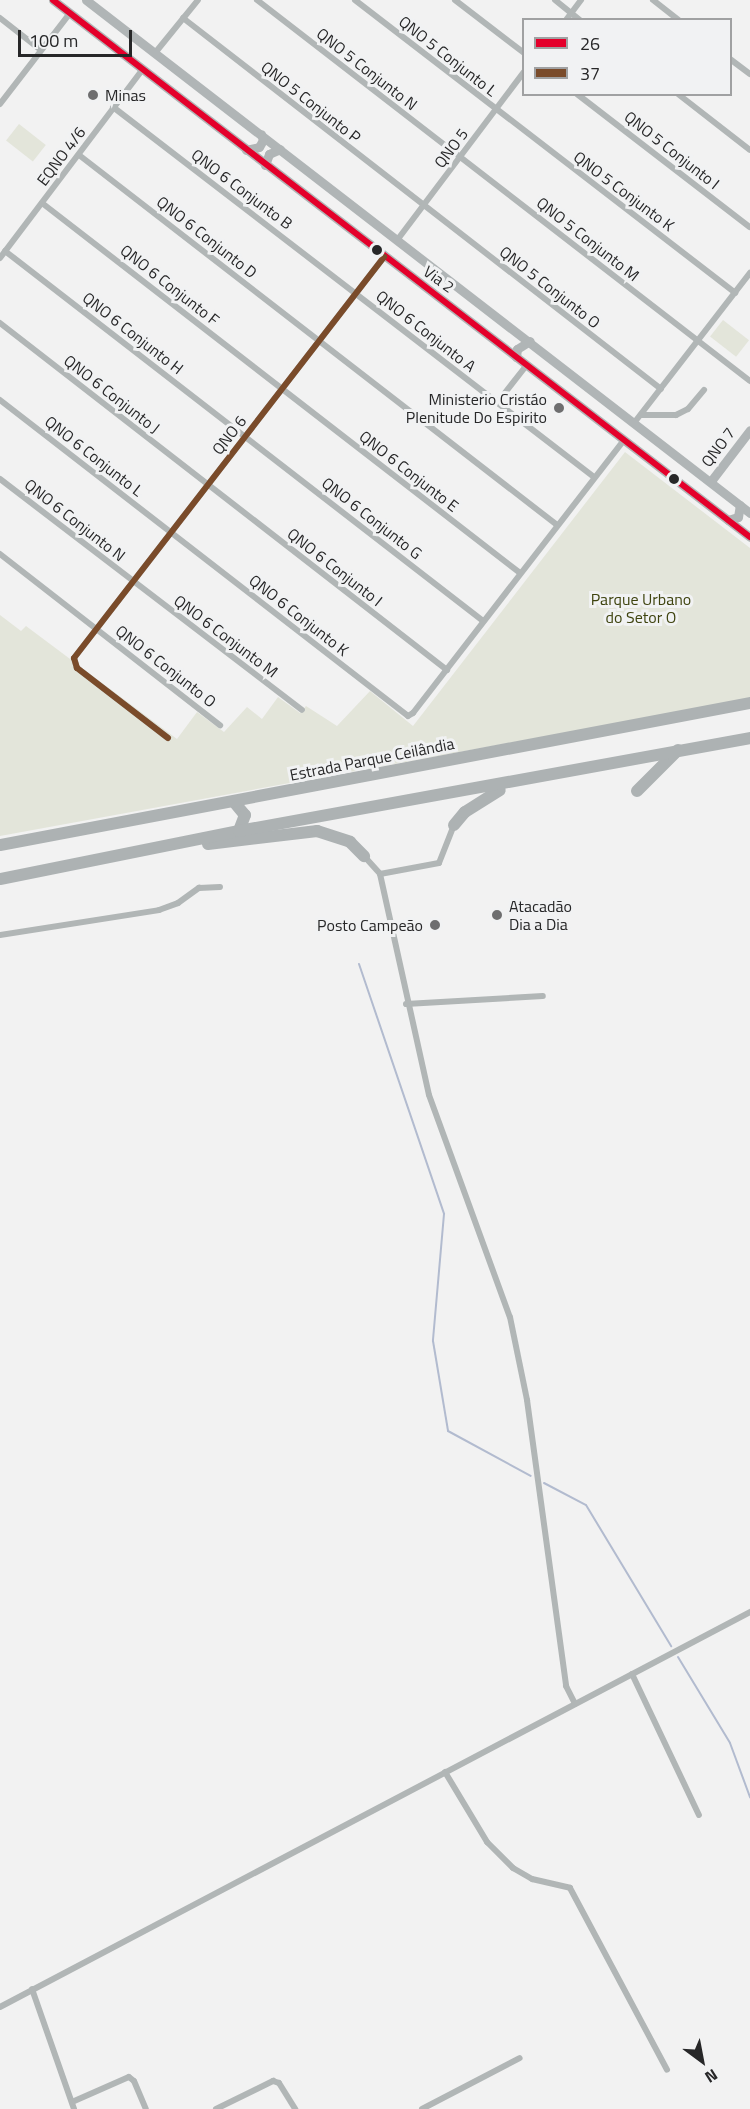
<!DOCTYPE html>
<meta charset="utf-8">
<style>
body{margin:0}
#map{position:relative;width:750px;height:2109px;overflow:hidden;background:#f2f2f2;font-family:"Titillium Web",sans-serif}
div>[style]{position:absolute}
.green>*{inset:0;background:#e3e5da;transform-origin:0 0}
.stream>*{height:2px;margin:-1px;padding:0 1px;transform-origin:1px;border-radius:1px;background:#b2bbcf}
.street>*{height:6px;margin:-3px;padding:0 3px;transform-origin:3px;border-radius:3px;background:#b1b6b6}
.secondary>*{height:9px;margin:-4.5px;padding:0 4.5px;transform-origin:4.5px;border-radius:4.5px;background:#b0b5b6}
.highway>*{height:12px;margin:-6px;padding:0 6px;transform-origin:6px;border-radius:6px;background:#adb2b3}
.bus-1>*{height:6px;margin:-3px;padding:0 3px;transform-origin:3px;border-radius:3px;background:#e4002b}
.bus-2>*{height:6px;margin:-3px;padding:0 3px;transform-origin:3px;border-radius:3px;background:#7a4b2a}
.dots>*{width:16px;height:16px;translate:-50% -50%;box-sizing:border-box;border:3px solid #f1f2f3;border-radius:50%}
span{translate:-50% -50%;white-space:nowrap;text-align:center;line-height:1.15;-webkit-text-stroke:6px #f1f2f3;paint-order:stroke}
.street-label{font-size:16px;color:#272728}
.poi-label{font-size:16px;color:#272728}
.left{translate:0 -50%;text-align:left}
.right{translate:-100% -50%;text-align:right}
.park-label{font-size:16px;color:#3e430e}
.legend{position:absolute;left:522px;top:18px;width:210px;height:78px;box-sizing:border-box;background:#f1f2f3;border:2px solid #a0a1a2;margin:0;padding:8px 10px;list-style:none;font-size:18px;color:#272728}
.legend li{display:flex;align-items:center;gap:12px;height:30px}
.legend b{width:30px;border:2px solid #a0a1a2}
.north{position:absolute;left:672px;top:2031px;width:60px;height:60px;-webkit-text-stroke:4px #f1f2f3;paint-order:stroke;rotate:148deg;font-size:16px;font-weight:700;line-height:24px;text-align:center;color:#272728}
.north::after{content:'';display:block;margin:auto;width:21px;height:27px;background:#272728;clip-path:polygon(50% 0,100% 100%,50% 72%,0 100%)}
.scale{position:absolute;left:18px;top:30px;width:114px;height:27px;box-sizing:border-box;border:3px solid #272728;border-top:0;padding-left:8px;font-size:18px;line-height:21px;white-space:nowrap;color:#272728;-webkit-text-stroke:4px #f1f2f3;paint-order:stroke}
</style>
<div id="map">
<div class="green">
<div style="left:19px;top:124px;width:34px;height:21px;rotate:38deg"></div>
<div style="left:723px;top:320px;width:33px;height:21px;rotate:38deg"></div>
<div style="clip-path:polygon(625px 452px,750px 548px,750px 699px,0 836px,0 615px,21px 631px,26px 626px,177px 739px,197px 712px,224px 732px,247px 707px,262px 719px,278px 697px,300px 713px,306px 706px,337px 726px,370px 691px,413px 726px)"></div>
</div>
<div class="stream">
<div style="left:359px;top:964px;width:264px;rotate:71.2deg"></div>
<div style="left:444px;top:1214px;width:127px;rotate:95deg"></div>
<div style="left:433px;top:1341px;width:91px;rotate:80.5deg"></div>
<div style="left:448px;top:1431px;width:94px;rotate:28.5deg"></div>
<div style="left:544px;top:1483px;width:47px;rotate:27.6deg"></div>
<div style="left:586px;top:1505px;width:165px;rotate:58.9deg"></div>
<div style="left:678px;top:1657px;width:100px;rotate:58.8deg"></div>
<div style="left:730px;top:1743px;width:58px;rotate:69.7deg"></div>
</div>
<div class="street">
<div style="left:257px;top:0;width:623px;rotate:37.7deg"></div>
<div style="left:355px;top:0;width:480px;rotate:37.6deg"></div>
<div style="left:455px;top:0;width:87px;rotate:37.5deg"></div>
<div style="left:555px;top:0;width:32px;rotate:39deg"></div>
<div style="left:653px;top:0;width:33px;rotate:38deg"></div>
<div style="left:0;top:18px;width:52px;rotate:38deg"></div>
<div style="left:183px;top:18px;width:605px;rotate:37.82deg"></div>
<div style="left:566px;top:20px;width:25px;rotate:-53deg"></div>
<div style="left:155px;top:53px;width:68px;rotate:-50.9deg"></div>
<div style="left:730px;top:59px;width:25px;rotate:37deg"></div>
<div style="left:577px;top:94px;width:218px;rotate:37.6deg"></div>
<div style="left:678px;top:94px;width:91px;rotate:37.9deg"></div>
<div style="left:0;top:104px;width:115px;rotate:-52.4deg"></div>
<div style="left:113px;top:107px;width:607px;rotate:37.57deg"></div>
<div style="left:79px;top:155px;width:604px;rotate:37.74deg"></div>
<div style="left:42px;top:203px;width:604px;rotate:37.74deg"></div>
<div style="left:398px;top:239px;width:209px;rotate:-53deg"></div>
<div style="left:5px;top:251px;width:604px;rotate:37.74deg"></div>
<div style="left:0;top:258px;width:236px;rotate:-52.9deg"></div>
<div style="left:0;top:323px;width:566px;rotate:37.82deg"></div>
<div style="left:0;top:400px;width:516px;rotate:37.76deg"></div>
<div style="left:408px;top:716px;width:6px;rotate:-31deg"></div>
<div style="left:413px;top:713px;width:344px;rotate:-52.3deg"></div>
<div style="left:497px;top:403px;width:47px;rotate:-51.9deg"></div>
<div style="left:641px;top:415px;width:35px"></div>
<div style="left:676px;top:415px;width:13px;rotate:-27deg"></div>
<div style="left:688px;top:409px;width:25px;rotate:-50deg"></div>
<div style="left:634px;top:423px;width:190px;rotate:-52.3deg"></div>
<div style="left:0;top:479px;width:380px;rotate:37.4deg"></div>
<div style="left:0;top:554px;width:279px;rotate:37.9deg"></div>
<div style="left:168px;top:738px;width:115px;rotate:-142.4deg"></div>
<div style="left:77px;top:668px;width:10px;rotate:-107deg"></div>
<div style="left:74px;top:658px;width:507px;rotate:-52.29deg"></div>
<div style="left:364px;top:856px;width:24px;rotate:48deg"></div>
<div style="left:380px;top:874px;width:226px;rotate:77.5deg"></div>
<div style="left:429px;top:1095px;width:236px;rotate:70deg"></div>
<div style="left:510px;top:1317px;width:85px;rotate:78.4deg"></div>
<div style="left:527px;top:1400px;width:289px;rotate:82.2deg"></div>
<div style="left:566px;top:1686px;width:20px;rotate:63deg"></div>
<div style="left:380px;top:874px;width:60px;rotate:-10.6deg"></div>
<div style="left:439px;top:863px;width:41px;rotate:-68.5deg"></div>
<div style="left:0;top:935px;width:161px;rotate:-8.9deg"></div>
<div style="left:159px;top:910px;width:20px;rotate:-20deg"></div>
<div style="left:178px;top:903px;width:26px;rotate:-36deg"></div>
<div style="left:199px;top:888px;width:21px;rotate:-3deg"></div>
<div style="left:406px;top:1004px;width:137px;rotate:-3.3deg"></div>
<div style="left:632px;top:1674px;width:156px;rotate:64.6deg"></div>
<div style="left:445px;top:1772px;width:82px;rotate:59deg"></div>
<div style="left:487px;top:1842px;width:37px;rotate:45deg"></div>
<div style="left:513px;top:1868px;width:22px;rotate:30deg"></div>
<div style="left:532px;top:1879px;width:39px;rotate:13deg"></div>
<div style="left:570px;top:1888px;width:206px;rotate:61.9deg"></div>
<div style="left:32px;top:1989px;width:127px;rotate:70.7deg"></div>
<div style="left:0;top:2007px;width:848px;rotate:-27.77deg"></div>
<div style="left:72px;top:2102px;width:62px;rotate:-23.7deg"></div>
<div style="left:129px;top:2077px;width:6px;rotate:39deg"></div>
<div style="left:134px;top:2081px;width:30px;rotate:67deg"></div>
<div style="left:216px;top:2109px;width:64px;rotate:-26.2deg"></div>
<div style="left:273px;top:2081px;width:6px;rotate:18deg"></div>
<div style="left:279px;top:2083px;width:31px;rotate:58deg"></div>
<div style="left:422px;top:2109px;width:110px;rotate:-27.5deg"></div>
</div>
<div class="secondary">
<div style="left:53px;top:0;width:880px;rotate:37.61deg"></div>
<div style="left:86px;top:0;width:839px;rotate:37.69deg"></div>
<div style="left:246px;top:150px;width:13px;rotate:-13deg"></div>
<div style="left:259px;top:147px;width:8px;rotate:-60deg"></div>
<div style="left:263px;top:140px;width:6px;rotate:-108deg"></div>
<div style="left:265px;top:165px;width:12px;rotate:-70deg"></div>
<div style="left:269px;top:154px;width:12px;rotate:-24deg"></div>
<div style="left:516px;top:357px;width:8px;rotate:-83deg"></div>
<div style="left:517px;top:349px;width:15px;rotate:-32deg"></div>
<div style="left:711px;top:481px;width:64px;rotate:-52.6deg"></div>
<div style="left:728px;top:520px;width:10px;rotate:-17deg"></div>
<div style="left:738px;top:517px;width:12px;rotate:-81deg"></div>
</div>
<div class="highway">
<div style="left:637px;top:791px;width:58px;rotate:-45deg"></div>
<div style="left:234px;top:802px;width:17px;rotate:50deg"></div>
<div style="left:245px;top:815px;width:17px;rotate:111deg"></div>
<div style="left:454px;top:825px;width:17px;rotate:-50deg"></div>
<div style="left:465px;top:812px;width:41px;rotate:-32.2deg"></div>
<div style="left:208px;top:844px;width:110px;rotate:-6.8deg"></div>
<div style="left:317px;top:831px;width:35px;rotate:18deg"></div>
<div style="left:350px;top:842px;width:20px;rotate:45deg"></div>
<div style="left:0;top:845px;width:763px;rotate:-10.72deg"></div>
<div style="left:0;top:879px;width:244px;rotate:-11.4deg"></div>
<div style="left:239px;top:831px;width:519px;rotate:-10.31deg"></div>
</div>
<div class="bus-1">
<div style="left:53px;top:0;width:880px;rotate:37.61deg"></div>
</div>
<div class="bus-2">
<div style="left:168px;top:738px;width:115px;rotate:-142.4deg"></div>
<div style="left:77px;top:668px;width:10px;rotate:-107deg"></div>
<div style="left:74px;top:658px;width:507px;rotate:-52.29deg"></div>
</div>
<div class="dots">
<div style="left:93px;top:95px;background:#6e6e6f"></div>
<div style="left:377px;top:250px;background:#272728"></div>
<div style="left:559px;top:408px;background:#6e6e6f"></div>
<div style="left:674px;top:479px;background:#272728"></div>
<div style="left:497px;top:915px;background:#6e6e6f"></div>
<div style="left:435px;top:925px;background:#6e6e6f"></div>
</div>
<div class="street-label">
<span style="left:448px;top:56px;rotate:38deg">QNO 5 Conjunto L</span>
<span style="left:367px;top:69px;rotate:38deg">QNO 5 Conjunto N</span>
<span style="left:311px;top:102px;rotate:38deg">QNO 5 Conjunto P</span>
<span style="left:451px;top:148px;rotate:-53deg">QNO 5</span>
<span style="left:672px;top:150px;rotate:38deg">QNO 5 Conjunto I</span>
<span style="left:61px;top:156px;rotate:-53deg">EQNO 4/6</span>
<span style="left:242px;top:189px;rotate:37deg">QNO 6 Conjunto B</span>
<span style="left:624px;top:191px;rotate:37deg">QNO 5 Conjunto K</span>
<span style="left:207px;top:237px;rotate:38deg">QNO 6 Conjunto D</span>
<span style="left:588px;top:239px;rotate:38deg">QNO 5 Conjunto M</span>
<span style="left:439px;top:279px;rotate:36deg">Via 2</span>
<span style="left:170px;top:285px;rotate:38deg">QNO 6 Conjunto F</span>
<span style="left:550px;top:287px;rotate:38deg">QNO 5 Conjunto O</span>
<span style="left:426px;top:331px;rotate:38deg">QNO 6 Conjunto A</span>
<span style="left:133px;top:333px;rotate:38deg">QNO 6 Conjunto H</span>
<span style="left:112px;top:394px;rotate:38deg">QNO 6 Conjunto J</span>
<span style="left:229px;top:435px;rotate:-52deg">QNO 6</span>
<span style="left:718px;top:447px;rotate:-53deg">QNO 7</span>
<span style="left:94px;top:456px;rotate:38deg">QNO 6 Conjunto L</span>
<span style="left:409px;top:471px;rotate:38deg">QNO 6 Conjunto E</span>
<span style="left:372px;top:518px;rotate:38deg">QNO 6 Conjunto G</span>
<span style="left:75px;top:520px;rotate:38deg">QNO 6 Conjunto N</span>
<span style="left:335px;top:567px;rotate:38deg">QNO 6 Conjunto I</span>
<span style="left:299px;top:615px;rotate:38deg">QNO 6 Conjunto K</span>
<span style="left:226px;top:636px;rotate:37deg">QNO 6 Conjunto M</span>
<span style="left:166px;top:666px;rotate:38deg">QNO 6 Conjunto O</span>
<span style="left:372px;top:759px;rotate:-11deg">Estrada Parque Ceilândia</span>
</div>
<div class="poi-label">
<span class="left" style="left:105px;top:95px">Minas</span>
<span class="right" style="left:547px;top:408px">Ministerio Cristáo<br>Plenitude Do Espirito</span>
<span class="left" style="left:509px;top:915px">Atacadão<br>Dia a Dia</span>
<span class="right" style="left:423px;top:925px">Posto Campeão</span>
</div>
<div class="park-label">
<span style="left:641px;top:608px">Parque Urbano<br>do Setor O</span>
</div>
<ul class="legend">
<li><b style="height:8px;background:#e4002b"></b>26</li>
<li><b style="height:8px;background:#7a4b2a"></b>37</li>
</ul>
<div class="north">N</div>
<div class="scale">100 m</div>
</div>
